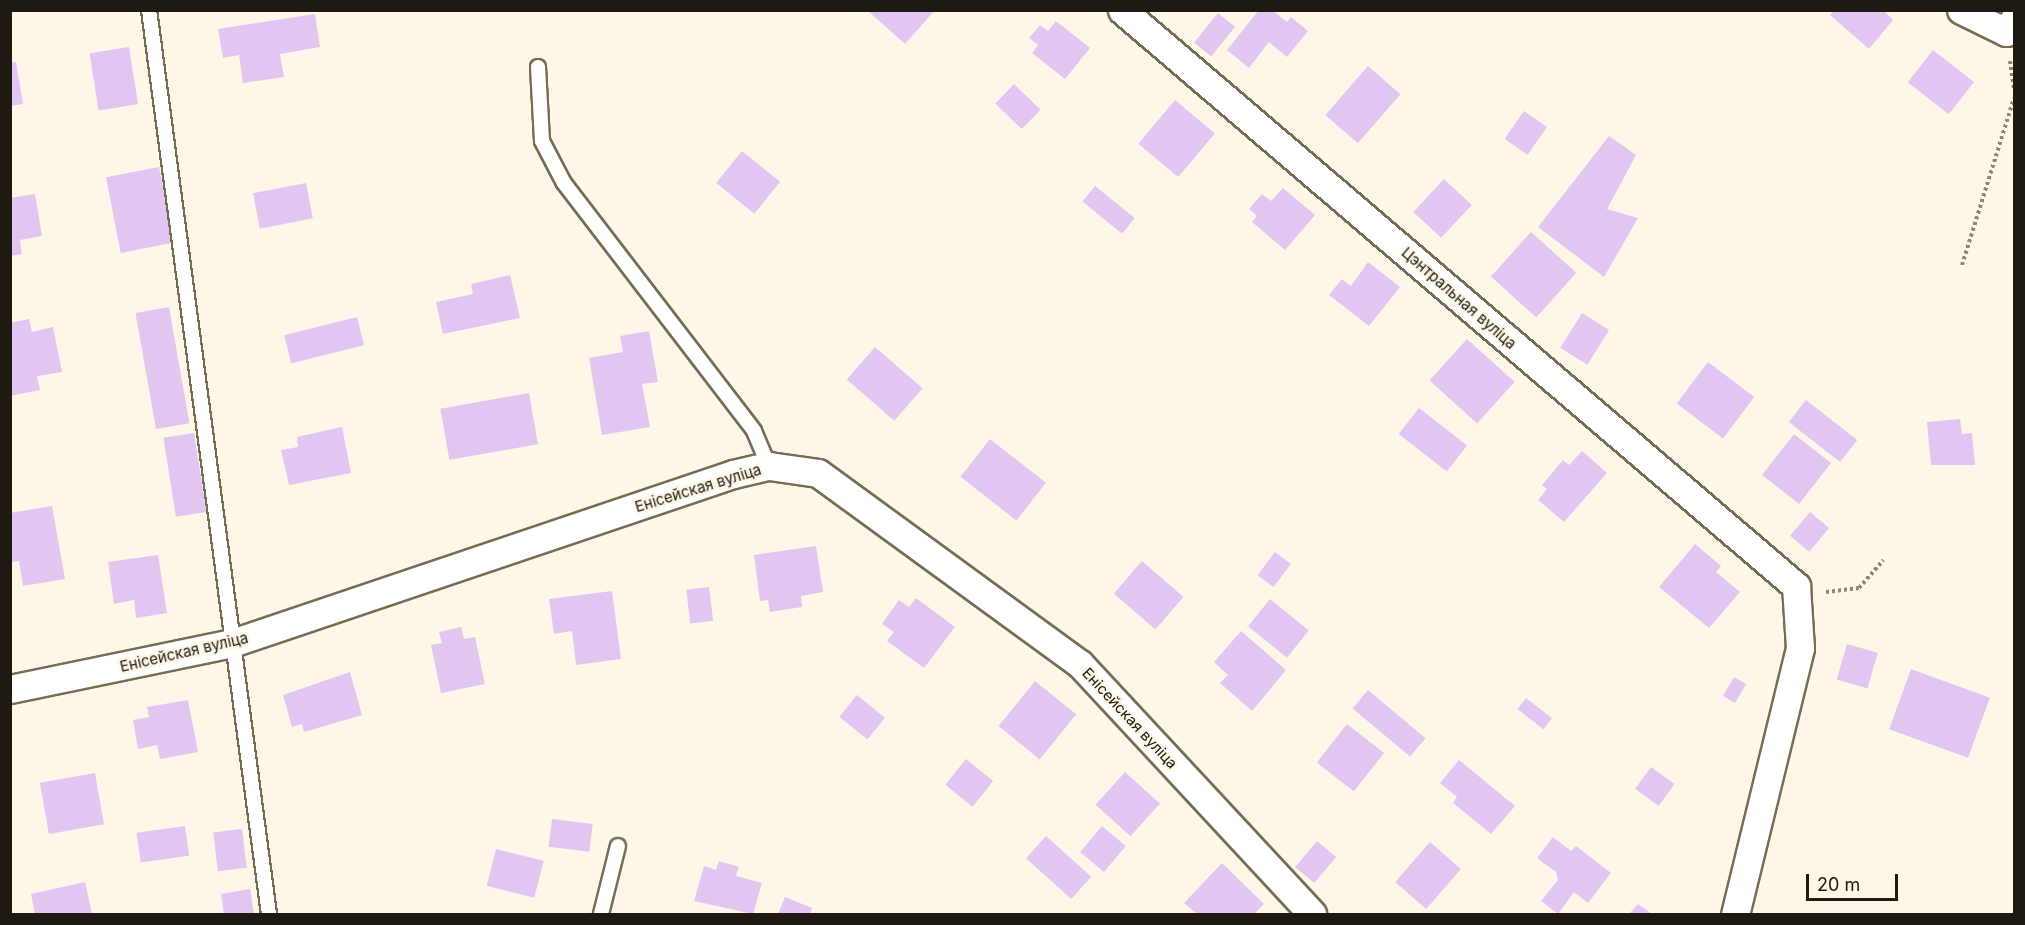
<!DOCTYPE html>
<meta charset="utf-8">
<style>
body{margin:0}
#map{position:relative;width:2025px;height:925px;overflow:hidden;background:#fef7e7;font-family:Inter,sans-serif}
div>[style]{position:absolute}
.building>*{inset:0;background:#e3c5f1;transform-origin:0 0}
.path>*{height:4px;margin-top:-2px;transform-origin:0;background:repeating-linear-gradient(90deg,#8d877b 0 3px,transparent 0 6px)}
.roads{filter:drop-shadow(2px 0 #776d56) drop-shadow(-2px 0 #776d56) drop-shadow(0 2px #776d56) drop-shadow(0 -2px #776d56)}
.service>*{height:14px;margin:-7px;padding:0 7px;transform-origin:7px;border-radius:7px;background:#fff}
.minor>*{height:27px;margin:-13.5px;padding:0 13.5px;transform-origin:13.5px;border-radius:13.5px;background:#fff}
span{translate:-50% -50%;white-space:nowrap;text-align:center;line-height:1.15;-webkit-text-stroke:5px #fef7e7;paint-order:stroke}
.street-label{font-size:15px;color:#1e1a11}
.frame{position:absolute;inset:0;border:12px solid #1e1a11;pointer-events:none}
.scale{position:absolute;left:1806px;top:874px;width:92px;height:27px;box-sizing:border-box;border:3px solid #1e1a11;border-top:0;padding-left:8px;font-size:18px;line-height:21px;white-space:nowrap;color:#1e1a11;-webkit-text-stroke:4px #fef7e7;paint-order:stroke}
</style>
<div id="map">
<div class="building">
<div style="clip-path:polygon(867px 10px,935px 10px,905px 44px)"></div>
<div style="clip-path:polygon(1259px 10px,1272px 10px,1287px 22px,1291px 17px,1308px 31px,1287px 57px,1269px 42px,1249px 68px,1227px 50px)"></div>
<div style="clip-path:polygon(1834px 10px,1883px 10px,1893px 20px,1869px 49px,1830px 15px)"></div>
<div style="left:1218px;top:13px;width:22px;height:38px;rotate:39deg"></div>
<div style="clip-path:polygon(315px 14px,320px 47px,280px 54px,284px 77px,243px 83px,239px 55px,223px 58px,218px 29px)"></div>
<div style="clip-path:polygon(1056px 21px,1090px 48px,1065px 79px,1032px 53px,1038px 45px,1029px 38px,1040px 25px,1048px 31px)"></div>
<div style="left:129px;top:47px;width:58px;height:40px;rotate:81deg"></div>
<div style="left:1933px;top:50px;width:52px;height:41px;rotate:38deg"></div>
<div style="clip-path:polygon(16px 62px,23px 104px,10px 106px,10px 63px)"></div>
<div style="left:1368px;top:66px;width:43px;height:65px;rotate:41deg"></div>
<div style="left:1014px;top:84px;width:37px;height:27px;rotate:44deg"></div>
<div style="left:1175px;top:100px;width:52px;height:57px;rotate:40deg"></div>
<div style="left:1524px;top:111px;width:28px;height:34px;rotate:35deg"></div>
<div style="clip-path:polygon(1609px 136px,1636px 155px,1607px 209px,1638px 218px,1604px 277px,1538px 227px)"></div>
<div style="left:742px;top:151px;width:49px;height:41px;rotate:39deg"></div>
<div style="left:159px;top:167px;width:77px;height:54px;rotate:79deg"></div>
<div style="left:1444px;top:179px;width:38px;height:45px;rotate:43deg"></div>
<div style="left:306px;top:183px;width:36px;height:54px;rotate:79deg"></div>
<div style="left:1095px;top:186px;width:51px;height:20px;rotate:39deg"></div>
<div style="clip-path:polygon(1283px 188px,1315px 215px,1285px 250px,1252px 222px,1257px 216px,1249px 209px,1262px 194px,1271px 201px)"></div>
<div style="clip-path:polygon(35px 194px,42px 236px,20px 240px,22px 254px,10px 256px,10px 198px)"></div>
<div style="left:1531px;top:232px;width:61px;height:60px;rotate:42deg"></div>
<div style="clip-path:polygon(1368px 262px,1400px 287px,1369px 326px,1329px 295px,1342px 279px,1351px 286px)"></div>
<div style="clip-path:polygon(510px 275px,520px 318px,443px 334px,436px 302px,473px 294px,471px 284px)"></div>
<div style="left:169px;top:307px;width:118px;height:34px;rotate:80deg"></div>
<div style="left:1582px;top:313px;width:32px;height:41px;rotate:32deg"></div>
<div style="left:357px;top:317px;width:29px;height:75px;rotate:76deg"></div>
<div style="clip-path:polygon(29px 319px,32px 332px,53px 327px,62px 372px,37px 376px,40px 390px,10px 396px,10px 323px)"></div>
<div style="clip-path:polygon(649px 331px,658px 382px,642px 384px,650px 427px,602px 435px,589px 358px,623px 352px,620px 336px)"></div>
<div style="left:1467px;top:339px;width:64px;height:56px;rotate:42deg"></div>
<div style="left:875px;top:347px;width:63px;height:43px;rotate:41deg"></div>
<div style="left:1708px;top:362px;width:58px;height:52px;rotate:37deg"></div>
<div style="left:529px;top:393px;width:52px;height:90px;rotate:80deg"></div>
<div style="left:1806px;top:400px;width:65px;height:28px;rotate:38deg"></div>
<div style="left:1419px;top:408px;width:61px;height:33px;rotate:38deg"></div>
<div style="clip-path:polygon(1960px 419px,1962px 434px,1972px 433px,1975px 465px,1931px 465px,1927px 422px)"></div>
<div style="clip-path:polygon(342px 427px,351px 473px,289px 485px,281px 450px,298px 447px,297px 437px)"></div>
<div style="left:194px;top:433px;width:80px;height:31px;rotate:81deg"></div>
<div style="left:1794px;top:434px;width:47px;height:52px;rotate:38deg"></div>
<div style="left:990px;top:439px;width:71px;height:48px;rotate:38deg"></div>
<div style="clip-path:polygon(1582px 451px,1607px 473px,1564px 522px,1538px 500px,1547px 489px,1542px 485px,1563px 460px,1569px 465px)"></div>
<div style="clip-path:polygon(52px 506px,65px 579px,23px 586px,19px 561px,10px 562px,10px 513px)"></div>
<div style="left:1810px;top:512px;width:25px;height:31px;rotate:40deg"></div>
<div style="clip-path:polygon(1695px 544px,1721px 566px,1716px 572px,1740px 592px,1709px 628px,1659px 587px)"></div>
<div style="clip-path:polygon(816px 546px,823px 592px,801px 596px,802px 607px,770px 612px,768px 600px,760px 601px,754px 555px)"></div>
<div style="left:1275px;top:552px;width:20px;height:29px;rotate:37deg"></div>
<div style="clip-path:polygon(158px 555px,167px 613px,136px 618px,134px 600px,114px 604px,108px 562px)"></div>
<div style="left:1142px;top:561px;width:55px;height:43px;rotate:41deg"></div>
<div style="left:709px;top:587px;width:34px;height:23px;rotate:83deg"></div>
<div style="clip-path:polygon(612px 591px,621px 659px,576px 665px,572px 631px,554px 634px,549px 599px)"></div>
<div style="clip-path:polygon(916px 598px,955px 627px,924px 668px,887px 641px,894px 632px,882px 624px,899px 600px,909px 607px)"></div>
<div style="left:1270px;top:599px;width:50px;height:35px;rotate:39deg"></div>
<div style="clip-path:polygon(461px 627px,464px 639px,475px 637px,485px 684px,441px 693px,431px 645px,442px 643px,439px 632px)"></div>
<div style="clip-path:polygon(1241px 631px,1286px 670px,1252px 711px,1220px 683px,1228px 675px,1214px 662px)"></div>
<div style="left:1847px;top:644px;width:32px;height:37px;rotate:16deg"></div>
<div style="left:1911px;top:669px;width:84px;height:64px;rotate:20deg"></div>
<div style="clip-path:polygon(350px 672px,362px 715px,304px 732px,302px 724px,292px 727px,283px 695px)"></div>
<div style="left:1734px;top:677px;width:14px;height:22px;rotate:30deg"></div>
<div style="left:1035px;top:681px;width:53px;height:58px;rotate:39deg"></div>
<div style="left:1368px;top:690px;width:75px;height:24px;rotate:40deg"></div>
<div style="left:857px;top:695px;width:36px;height:28px;rotate:39deg"></div>
<div style="left:1526px;top:698px;width:33px;height:14px;rotate:38deg"></div>
<div style="clip-path:polygon(188px 700px,198px 752px,160px 759px,157px 745px,138px 749px,133px 720px,149px 717px,147px 707px)"></div>
<div style="left:1347px;top:724px;width:47px;height:49px;rotate:38deg"></div>
<div style="left:966px;top:759px;width:35px;height:33px;rotate:39deg"></div>
<div style="clip-path:polygon(1459px 760px,1515px 806px,1491px 834px,1453px 803px,1457px 797px,1440px 783px)"></div>
<div style="left:1651px;top:767px;width:29px;height:27px;rotate:36deg"></div>
<div style="left:1125px;top:772px;width:47px;height:44px;rotate:42deg"></div>
<div style="left:95px;top:773px;width:52px;height:56px;rotate:80deg"></div>
<div style="left:552px;top:819px;width:41px;height:28px;rotate:7deg"></div>
<div style="left:185px;top:826px;width:30px;height:49px;rotate:82deg"></div>
<div style="left:1102px;top:826px;width:31px;height:34px;rotate:40deg"></div>
<div style="left:242px;top:829px;width:39px;height:29px;rotate:83deg"></div>
<div style="left:1046px;top:836px;width:61px;height:30px;rotate:42deg"></div>
<div style="clip-path:polygon(1553px 837px,1571px 851px,1576px 846px,1611px 873px,1588px 903px,1574px 892px,1558px 914px,1541px 901px,1558px 880px,1556px 872px,1537px 858px)"></div>
<div style="left:1317px;top:841px;width:25px;height:34px;rotate:40deg"></div>
<div style="left:1430px;top:842px;width:41px;height:53px;rotate:41deg"></div>
<div style="left:496px;top:849px;width:49px;height:38px;rotate:14deg"></div>
<div style="clip-path:polygon(719px 861px,739px 867px,736px 876px,762px 883px,753px 914px,694px 901px,704px 866px,716px 870px)"></div>
<div style="clip-path:polygon(1222px 863px,1264px 904px,1254px 914px,1197px 914px,1184px 903px)"></div>
<div style="clip-path:polygon(85px 882px,92px 914px,35px 914px,31px 894px)"></div>
<div style="clip-path:polygon(250px 889px,254px 914px,224px 914px,221px 894px)"></div>
<div style="clip-path:polygon(785px 897px,812px 908px,810px 914px,778px 914px)"></div>
<div style="clip-path:polygon(1638px 904px,1652px 914px,1629px 914px)"></div>
</div>
<div class="path">
<div style="left:2010px;top:61px;width:29px;rotate:82deg"></div>
<div style="left:1962px;top:265px;width:175px;rotate:-72.7deg"></div>
<div style="left:1826px;top:592px;width:33px;rotate:-7deg"></div>
<div style="left:1859px;top:588px;width:37px;rotate:-49deg"></div>
</div>
<div class="roads">
<div class="service">
<div style="left:149px;top:10px;width:912px;rotate:82.44deg"></div>
<div style="left:538px;top:67px;width:74px;rotate:86.9deg"></div>
<div style="left:542px;top:141px;width:47px;rotate:62.4deg"></div>
<div style="left:564px;top:183px;width:312px;rotate:52.5deg"></div>
<div style="left:754px;top:431px;width:38px;rotate:67deg"></div>
<div style="left:601px;top:914px;width:70px;rotate:-76deg"></div>
</div>
<div class="minor">
<div style="left:1122px;top:10px;width:887px;rotate:40.52deg"></div>
<div style="left:1796px;top:586px;width:62px;rotate:86.3deg"></div>
<div style="left:1800px;top:648px;width:274px;rotate:103.7deg"></div>
<div style="left:1961px;top:10px;width:50px;rotate:26.1deg"></div>
<div style="left:2006px;top:32px;width:15px;rotate:-58deg"></div>
<div style="left:10px;top:689px;width:227px;rotate:-11.7deg"></div>
<div style="left:232px;top:643px;width:529px;rotate:-18.64deg"></div>
<div style="left:733px;top:474px;width:37px;rotate:-13deg"></div>
<div style="left:769px;top:466px;width:49px;rotate:8.1deg"></div>
<div style="left:818px;top:473px;width:324px;rotate:36.1deg"></div>
<div style="left:1080px;top:664px;width:341px;rotate:47.1deg"></div>
</div>
</div>
<div class="street-label">
<span style="left:1459px;top:298px;rotate:41deg">Цэнтральная вуліца</span>
<span style="left:698px;top:488px;rotate:-17deg">Енісейская вуліца</span>
<span style="left:184px;top:652px;rotate:-13deg">Енісейская вуліца</span>
<span style="left:1130px;top:718px;rotate:47deg">Енісейская вуліца</span>
</div>
<div class="frame"></div>
<div class="scale">20 m</div>
</div>
